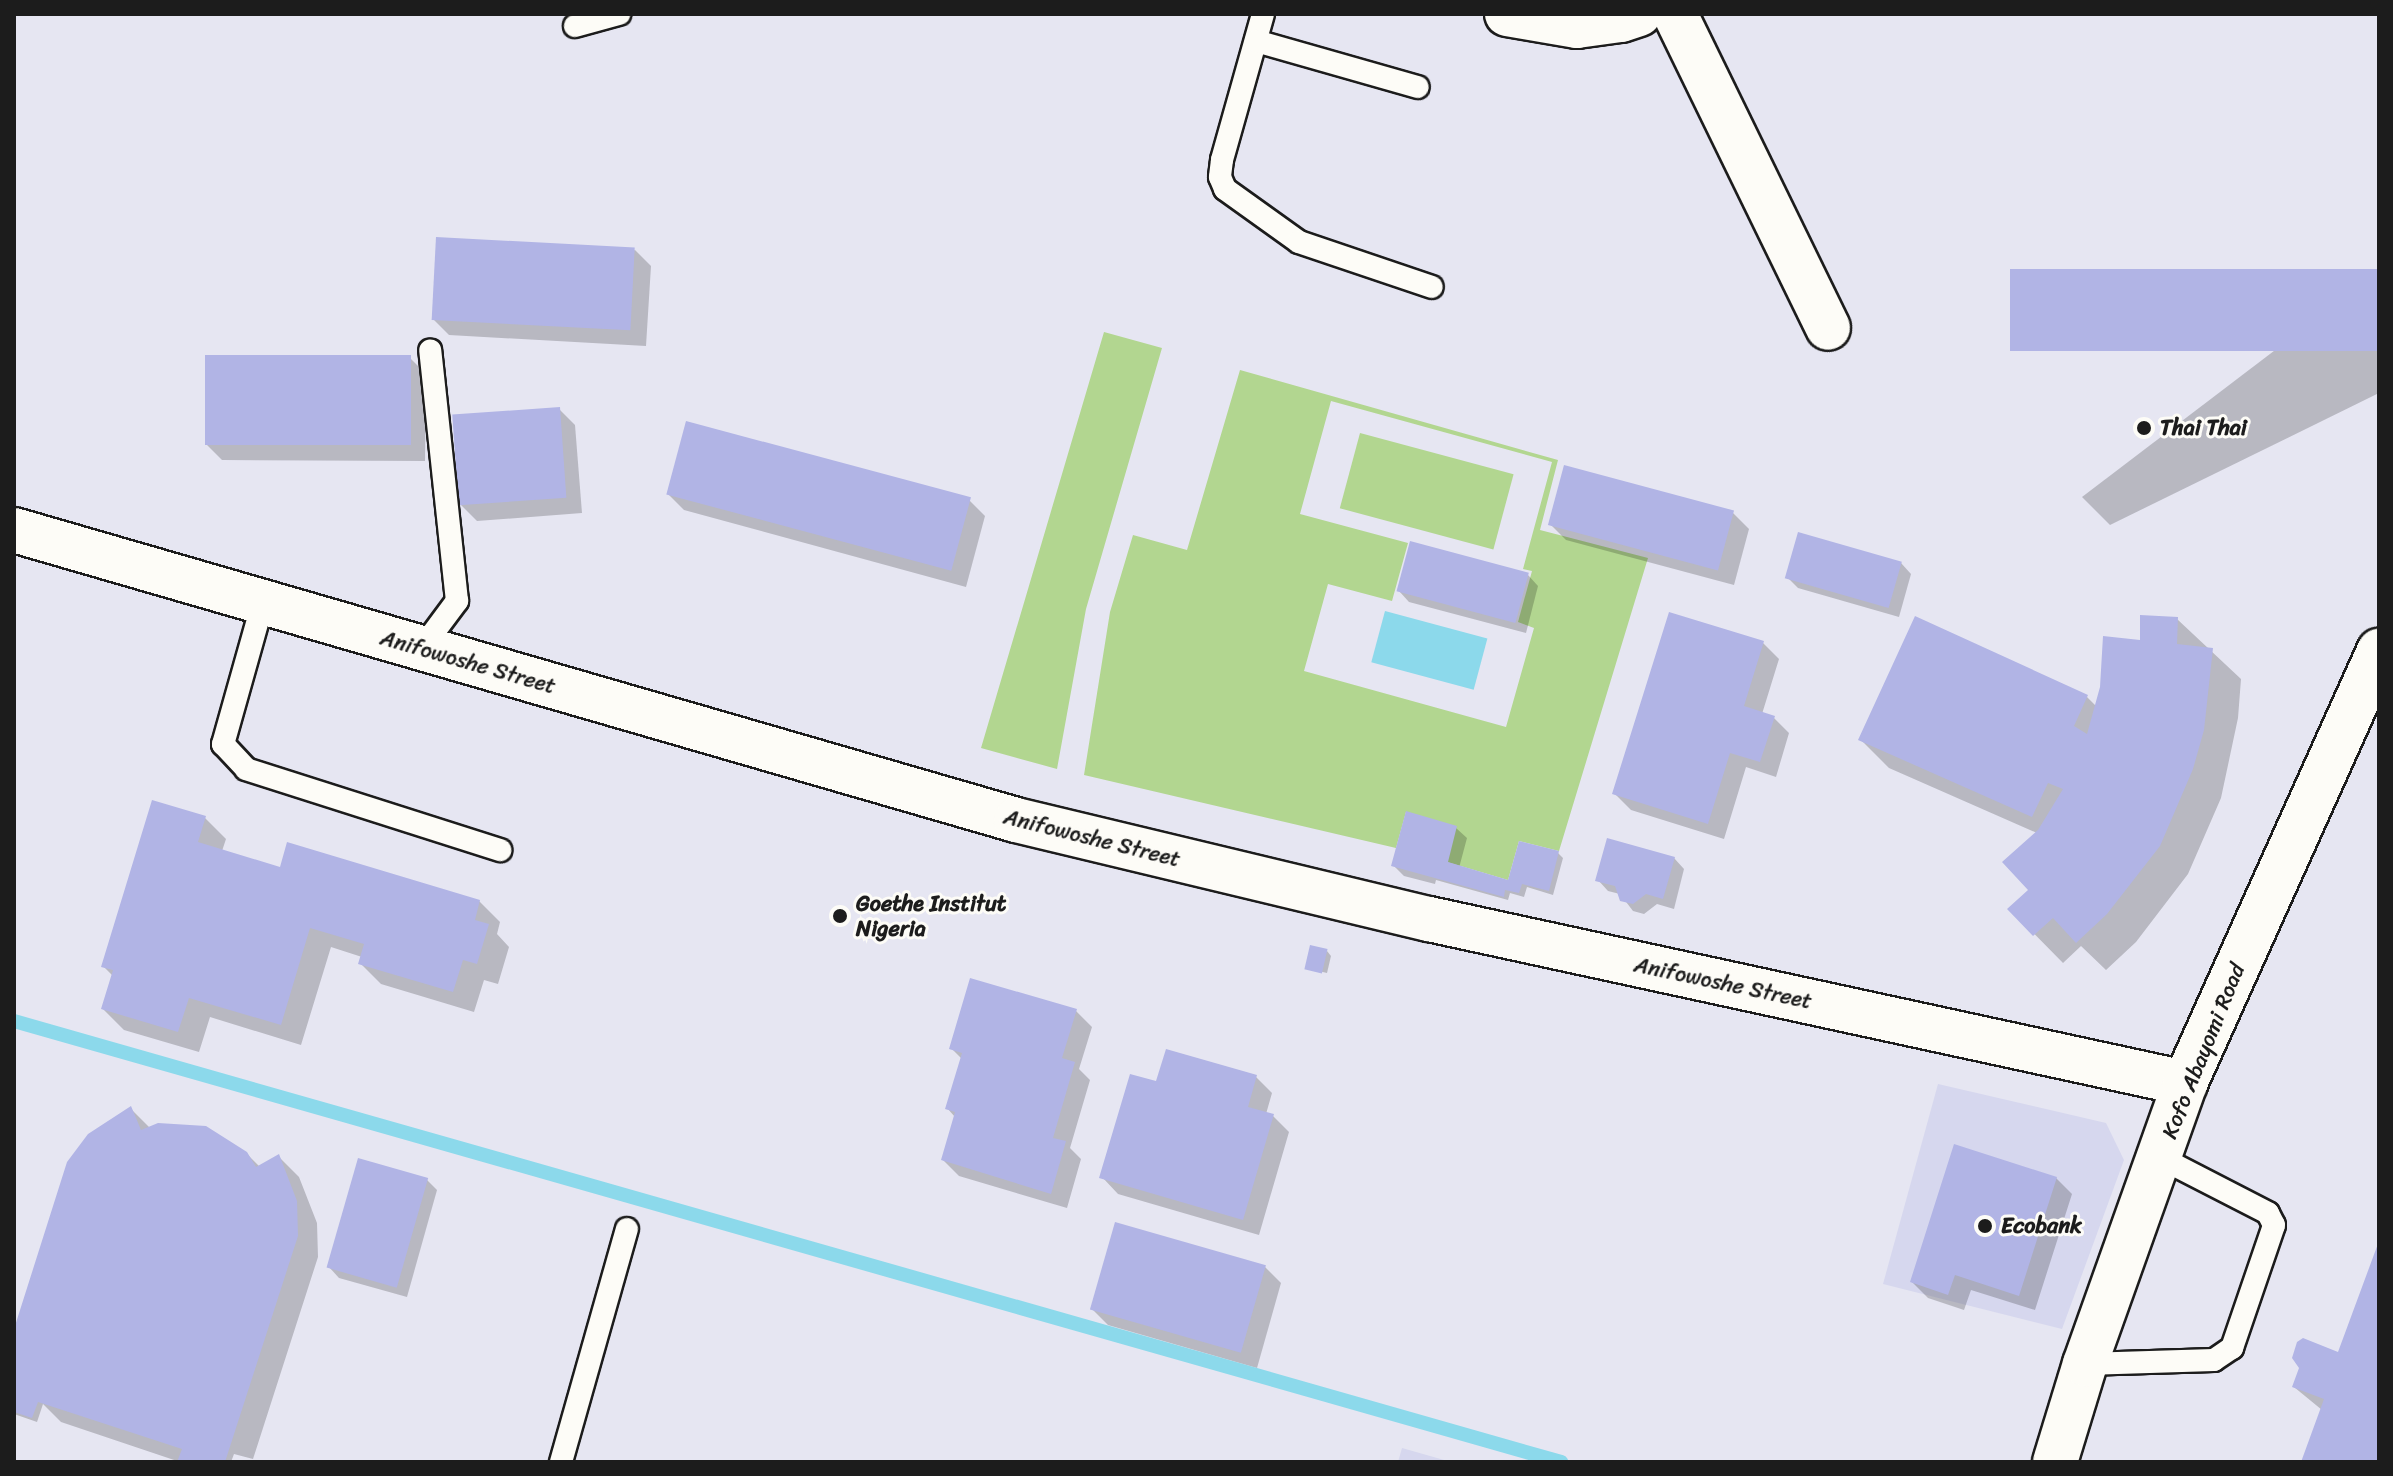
<!DOCTYPE html>
<style>
body{margin:0}
#map{position:relative;width:2393px;height:1476px;overflow:hidden;background:#e6e6f2;font-family:Sriracha,sans-serif}
div>[style]{position:absolute}
.built>*{inset:0;background:#d6d7ee}
.green>*{inset:0;background:#b2d690;transform-origin:0 0}
.water>*{inset:0;background:#8cd9eb;transform-origin:0 0}
.shadow>*{inset:0;background:#0003}
.stream>*{height:14px;margin:-7px;padding:0 7px;transform-origin:7px;border-radius:7px;background:#8cd9eb}
.building>*{inset:0;background:#b1b4e5;transform-origin:0 0}
.roads{filter:drop-shadow(2px 0 #1c1c1c) drop-shadow(-2px 0 #1c1c1c) drop-shadow(0 2px #1c1c1c) drop-shadow(0 -2px #1c1c1c)}
.lane>*{height:22px;margin:-11px;padding:0 11px;transform-origin:11px;border-radius:11px;background:#fdfcf7}
.street>*{height:44px;margin:-22px;padding:0 22px;transform-origin:22px;border-radius:22px;background:#fdfcf7}
.secondary>*{height:44px;margin:-22px;padding:0 22px;transform-origin:22px;border-radius:22px;background:#fdfcf7}
.dots>*{width:22px;height:22px;translate:-50% -50%;box-sizing:border-box;border:4px solid #fdfcf7;border-radius:50%}
span{translate:-50% -50%;white-space:nowrap;text-align:center;line-height:1.15;-webkit-text-stroke:6px #fdfcf7;paint-order:stroke}
.poi-label{font-size:22px;color:#1c1c1c;font-weight:700}
.left{translate:0 -50%;text-align:left}
.street-label{font-size:22px;color:#1c1c1c}
.frame{position:absolute;inset:0;border:16px solid #1c1c1c;pointer-events:none}
</style>
<div id="map">
<div class="built">
<div style="clip-path:polygon(1938px 1084px,2106px 1123px,2124px 1160px,2062px 1329px,1883px 1284px)"></div>
<div style="clip-path:polygon(1402px 1448px,1451px 1462px,1398px 1462px)"></div>
</div>
<div class="green">
<div style="clip-path:polygon(1104px 332px,1162px 348px,1086px 609px,1057px 769px,981px 748px)"></div>
<div style="clip-path:polygon(evenodd,1240px 370px,1558px 460px,1540px 530px,1648px 558px,1559px 851px,1519px 841px,1508px 880px,1447px 862px,1406px 812px,1396px 848px,1084px 775px,1110px 612px,1133px 535px,1187px 550px,1240px 370px,1331px 401px,1552px 462px,1523px 569px,1532px 571px,1518px 622px,1534px 628px,1506px 727px,1304px 671px,1328px 584px,1392px 601px,1408px 543px,1300px 514px,1331px 401px)"></div>
<div style="left:1360px;top:433px;width:159px;height:78px;rotate:15deg"></div>
</div>
<div class="water">
<div style="left:1385px;top:611px;width:106px;height:53px;rotate:15deg"></div>
</div>
<div class="shadow">
<div style="clip-path:polygon(635px 250px,651px 266px,646px 346px,449px 335px,433px 319px)"></div>
<div style="clip-path:polygon(2379px 271px,2379px 393px,2110px 525px,2082px 497px)"></div>
<div style="clip-path:polygon(410px 358px,426px 374px,425px 461px,222px 460px,206px 444px)"></div>
<div style="clip-path:polygon(559px 409px,575px 425px,582px 513px,477px 521px,461px 505px)"></div>
<div style="clip-path:polygon(668px 494px,969px 500px,985px 516px,966px 587px,684px 510px)"></div>
<div style="clip-path:polygon(1733px 513px,1749px 529px,1734px 585px,1566px 540px,1550px 524px)"></div>
<div style="clip-path:polygon(1901px 563px,1911px 574px,1899px 617px,1798px 588px,1787px 577px)"></div>
<div style="clip-path:polygon(1528px 575px,1538px 586px,1526px 633px,1409px 602px,1399px 591px)"></div>
<div style="clip-path:polygon(2177px 619px,2241px 679px,2238px 718px,2221px 798px,2188px 874px,2136px 942px,2106px 970px,2081px 946px,2063px 963px,2010px 909px,2030px 890px,2037px 833px,1889px 768px,1860px 739px,2087px 697px,2097px 707px,2142px 642px)"></div>
<div style="clip-path:polygon(1763px 643px,1779px 659px,1762px 714px,1773px 717px,1789px 733px,1776px 777px,1746px 767px,1724px 839px,1631px 810px,1615px 794px)"></div>
<div style="clip-path:polygon(205px 818px,226px 839px,222px 851px,282px 870px,479px 901px,500px 922px,497px 934px,509px 947px,498px 984px,484px 980px,474px 1012px,381px 984px,360px 963px,362px 957px,331px 947px,301px 1045px,210px 1017px,199px 1052px,124px 1030px,103px 1009px,113px 976px,104px 967px)"></div>
<div style="clip-path:polygon(1456px 828px,1467px 838px,1459px 868px,1510px 882px,1558px 853px,1563px 858px,1553px 895px,1527px 887px,1524px 897px,1510px 893px,1508px 900px,1436px 880px,1435px 884px,1404px 876px,1393px 865px)"></div>
<div style="clip-path:polygon(1674px 858px,1684px 869px,1674px 909px,1657px 904px,1644px 914px,1633px 911px,1620px 894px,1608px 891px,1598px 880px)"></div>
<div style="clip-path:polygon(1327px 951px,1331px 956px,1327px 973px,1306px 968px)"></div>
<div style="clip-path:polygon(1076px 1011px,1092px 1027px,1079px 1069px,1090px 1080px,1070px 1148px,1081px 1159px,1067px 1208px,959px 1176px,943px 1160px,955px 1117px,947px 1108px,962px 1059px,951px 1048px)"></div>
<div style="clip-path:polygon(1256px 1077px,1272px 1093px,1266px 1114px,1273px 1116px,1289px 1132px,1259px 1235px,1118px 1194px,1102px 1177px,1157px 1084px)"></div>
<div style="clip-path:polygon(131px 1109px,150px 1128px,246px 1153px,260px 1167px,278px 1156px,299px 1177px,317px 1223px,318px 1257px,253px 1459px,234px 1454px,231px 1462px,180px 1462px,61px 1422px,43px 1404px,37px 1422px,14px 1414px,14px 1336px)"></div>
<div style="clip-path:polygon(2056px 1178px,2072px 1194px,2035px 1310px,1971px 1290px,1964px 1310px,1928px 1298px,1912px 1282px)"></div>
<div style="clip-path:polygon(427px 1180px,437px 1190px,407px 1297px,339px 1278px,329px 1267px)"></div>
<div style="clip-path:polygon(2379px 1246px,2379px 1462px,2303px 1462px,2322px 1410px,2294px 1387px,2340px 1354px)"></div>
<div style="clip-path:polygon(1265px 1267px,1281px 1283px,1257px 1368px,1108px 1325px,1092px 1309px)"></div>
</div>
<div class="stream">
<div style="left:14px;top:1021px;width:1609px;rotate:15.91deg"></div>
</div>
<div class="building">
<div style="left:436px;top:237px;width:199px;height:83px;rotate:3deg"></div>
<div style="left:2379px;top:269px;width:82px;height:369px;rotate:90deg"></div>
<div style="left:205px;top:355px;width:206px;height:90px"></div>
<div style="left:560px;top:407px;width:91px;height:108px;rotate:86deg"></div>
<div style="left:686px;top:421px;width:295px;height:76px;rotate:15deg"></div>
<div style="left:1564px;top:465px;width:176px;height:62px;rotate:15deg"></div>
<div style="left:1798px;top:532px;width:108px;height:48px;rotate:16deg"></div>
<div style="left:1410px;top:541px;width:123px;height:52px;rotate:15deg"></div>
<div style="clip-path:polygon(1669px 612px,1764px 641px,1744px 706px,1775px 716px,1760px 762px,1730px 753px,1708px 824px,1612px 794px)"></div>
<div style="clip-path:polygon(2140px 615px,2178px 617px,2177px 644px,2213px 648px,2204px 730px,2193px 769px,2160px 846px,2107px 914px,2076px 943px,2053px 918px,2033px 936px,2007px 909px,2028px 890px,2002px 862px,2038px 830px,2063px 789px,2048px 783px,2032px 817px,1858px 740px,1915px 616px,2088px 695px,2074px 726px,2087px 734px,2100px 687px,2103px 636px,2140px 640px)"></div>
<div style="clip-path:polygon(152px 800px,206px 816px,198px 842px,280px 867px,287px 842px,480px 900px,475px 920px,489px 924px,477px 964px,463px 960px,453px 992px,358px 964px,364px 944px,310px 928px,281px 1025px,189px 998px,178px 1032px,101px 1009px,113px 970px,101px 967px)"></div>
<div style="clip-path:polygon(1406px 811px,1457px 826px,1448px 862px,1508px 880px,1519px 841px,1559px 851px,1549px 891px,1522px 884px,1519px 893px,1505px 890px,1504px 897px,1391px 866px)"></div>
<div style="clip-path:polygon(1607px 838px,1675px 857px,1663px 899px,1646px 894px,1633px 904px,1620px 901px,1615px 886px,1595px 881px)"></div>
<div style="left:1310px;top:945px;width:18px;height:25px;rotate:13deg"></div>
<div style="clip-path:polygon(970px 978px,1077px 1009px,1062px 1058px,1075px 1062px,1053px 1138px,1066px 1141px,1051px 1194px,941px 1160px,955px 1112px,945px 1109px,962px 1053px,949px 1049px)"></div>
<div style="clip-path:polygon(1166px 1049px,1257px 1075px,1248px 1107px,1274px 1114px,1243px 1220px,1099px 1178px,1130px 1074px,1156px 1081px)"></div>
<div style="clip-path:polygon(131px 1106px,141px 1130px,158px 1123px,206px 1126px,247px 1152px,256px 1167px,279px 1154px,297px 1201px,298px 1236px,225px 1462px,177px 1462px,182px 1449px,38px 1402px,32px 1418px,14px 1412px,14px 1329px,67px 1162px,88px 1134px)"></div>
<div style="clip-path:polygon(1954px 1144px,2057px 1177px,2019px 1296px,1955px 1275px,1948px 1295px,1910px 1282px)"></div>
<div style="left:358px;top:1158px;width:73px;height:114px;rotate:16deg"></div>
<div style="left:1115px;top:1222px;width:157px;height:91px;rotate:16deg"></div>
<div style="clip-path:polygon(2379px 1241px,2379px 1462px,2301px 1462px,2324px 1399px,2292px 1387px,2299px 1368px,2292px 1358px,2297px 1342px,2303px 1338px,2338px 1352px)"></div>
</div>
<div class="roads">
<div class="lane">
<div style="left:1263px;top:14px;width:152px;rotate:105.7deg"></div>
<div style="left:1222px;top:160px;width:17px;rotate:97deg"></div>
<div style="left:1220px;top:177px;width:13px;rotate:67deg"></div>
<div style="left:1225px;top:189px;width:91px;rotate:35.6deg"></div>
<div style="left:1299px;top:242px;width:140px;rotate:18.7deg"></div>
<div style="left:575px;top:26px;width:46px;rotate:-15.3deg"></div>
<div style="left:1256px;top:41px;width:168px;rotate:15.9deg"></div>
<div style="left:263px;top:602px;width:148px;rotate:105.7deg"></div>
<div style="left:223px;top:744px;width:34px;rotate:47deg"></div>
<div style="left:246px;top:769px;width:267px;rotate:17.7deg"></div>
<div style="left:422px;top:648px;width:59px;rotate:-53.3deg"></div>
<div style="left:457px;top:601px;width:252px;rotate:-96.1deg"></div>
<div style="left:2085px;top:1364px;width:129px;rotate:-1.8deg"></div>
<div style="left:2214px;top:1360px;width:22px;rotate:-34deg"></div>
<div style="left:2232px;top:1348px;width:130px;rotate:-71.1deg"></div>
<div style="left:2274px;top:1225px;width:13px;rotate:-117deg"></div>
<div style="left:2268px;top:1213px;width:120px;rotate:-152.8deg"></div>
<div style="left:561px;top:1462px;width:242px;rotate:-74.2deg"></div>
</div>
<div class="street">
<div style="left:1507px;top:14px;width:71px;rotate:9.7deg"></div>
<div style="left:1577px;top:26px;width:44px;rotate:-7.8deg"></div>
<div style="left:1621px;top:20px;width:19px;rotate:-18deg"></div>
<div style="left:1675px;top:14px;width:349px;rotate:64deg"></div>
</div>
<div class="secondary">
<div style="left:14px;top:530px;width:1043px;rotate:16.14deg"></div>
<div style="left:1016px;top:820px;width:425px;rotate:13.5deg"></div>
<div style="left:1429px;top:919px;width:774px;rotate:12.24deg"></div>
<div style="left:2055px;top:1462px;width:102px;rotate:-73deg"></div>
<div style="left:2085px;top:1364px;width:298px;rotate:-70.4deg"></div>
<div style="left:2185px;top:1083px;width:474px;rotate:-65.8deg"></div>
</div>
</div>
<div class="dots">
<div style="left:2144px;top:428px;background:#1c1c1c"></div>
<div style="left:840px;top:916px;background:#1c1c1c"></div>
<div style="left:1985px;top:1226px;background:#1c1c1c"></div>
</div>
<div class="poi-label">
<span class="left" style="left:2160px;top:428px">Thai Thai</span>
<span class="left" style="left:856px;top:916px">Goethe Institut<br>Nigeria</span>
<span class="left" style="left:2001px;top:1226px">Ecobank</span>
</div>
<div class="street-label">
<span style="left:468px;top:662px;rotate:16deg">Anifowoshe Street</span>
<span style="left:1092px;top:838px;rotate:14deg">Anifowoshe Street</span>
<span style="left:1723px;top:983px;rotate:12deg">Anifowoshe Street</span>
<span style="left:2203px;top:1051px;rotate:-68deg">Kofo Abayomi Road</span>
</div>
<div class="frame"></div>
</div>
